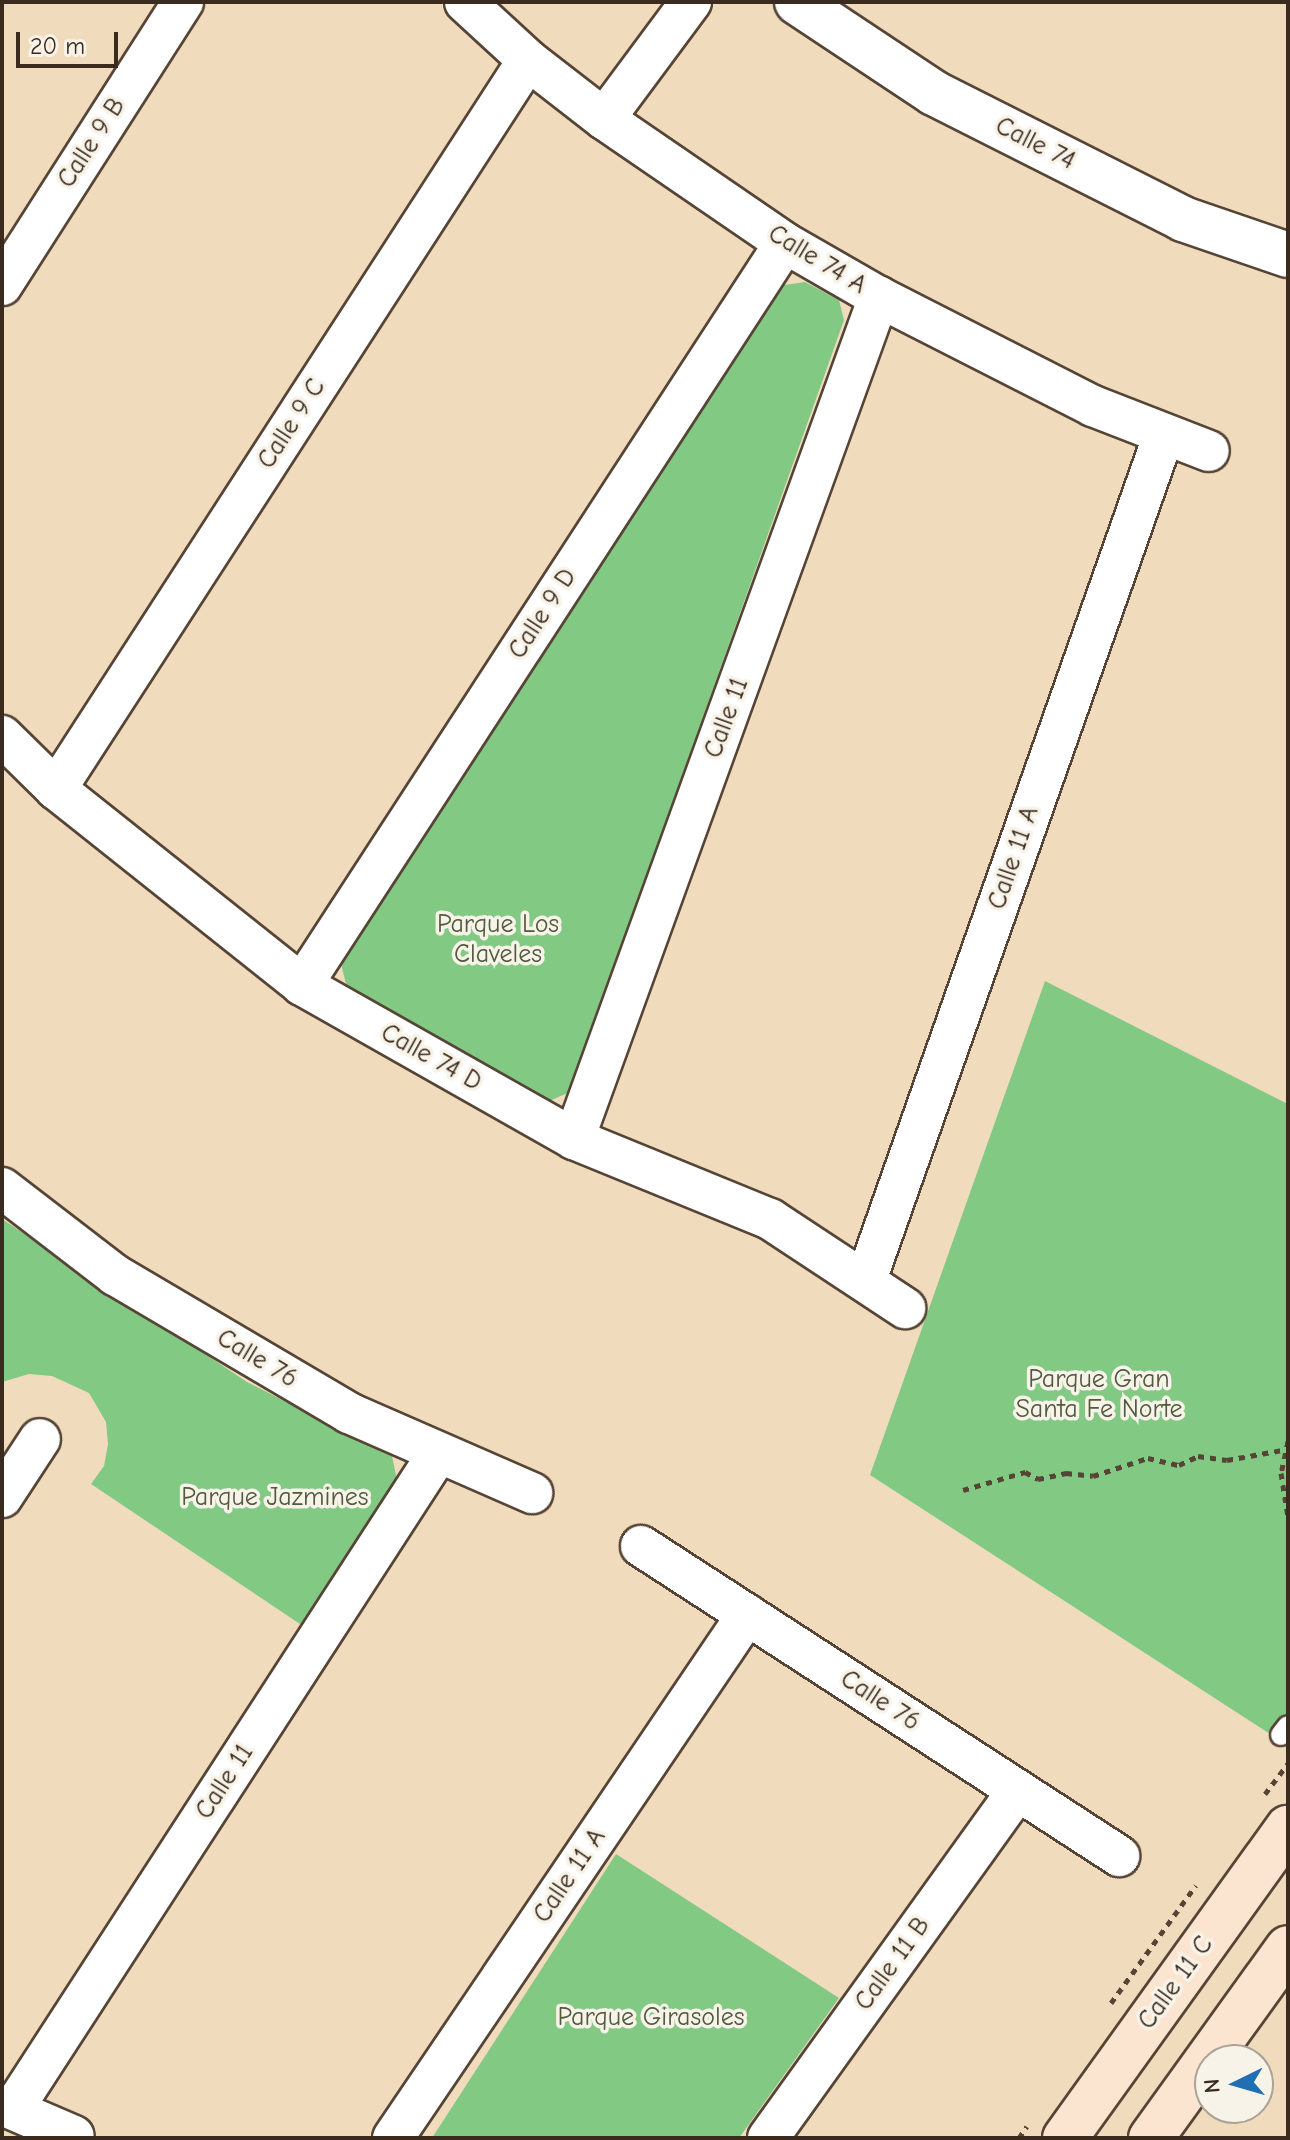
<!DOCTYPE html>
<style>
body{margin:0}
#map{position:relative;width:1290px;height:2140px;overflow:hidden;background:#f1dbbd;font-family:"Comic Neue",sans-serif}
div>[style]{position:absolute}
.green>*{inset:0;background:#82c984}
.path>*{height:5px;margin-top:-2.5px;transform-origin:0;background:repeating-linear-gradient(90deg,#564536 0 6px,transparent 0 12px)}
.roads{filter:drop-shadow(2px 0 #564536) drop-shadow(-2px 0 #564536) drop-shadow(0 2px #564536) drop-shadow(0 -2px #564536)}
.service>*{height:20px;margin:-10px;padding:0 10px;transform-origin:10px;border-radius:10px;background:#fff}
.minor>*{height:40px;margin:-20px;padding:0 20px;transform-origin:20px;border-radius:20px;background:#fff}
.tertiary>*{height:44px;margin:-22px;padding:0 22px;transform-origin:22px;border-radius:22px;background:#fff}
.secondary>*{height:44px;margin:-22px;padding:0 22px;transform-origin:22px;border-radius:22px;background:#fce5d0}
span{translate:-50% -50%;white-space:nowrap;text-align:center;line-height:1.15;-webkit-text-stroke:7px #f7f3e8;paint-order:stroke}
.street-label{font-size:26px;color:#3b2a1e}
.park-label{font-size:26px;color:#505a3d}
.frame{position:absolute;inset:0;border:4px solid #3b2a1e;pointer-events:none}
.north{position:absolute;left:1194px;top:2044px;width:80px;height:80px;box-sizing:border-box;background:#f7f3e8;border:2px solid #aca397;border-radius:50%;rotate:265deg;font-size:22px;font-weight:700;line-height:32px;text-align:center;color:#3b2a1e}
.north::after{content:'';display:block;margin:auto;width:28px;height:36px;background:#1f6fb2;clip-path:polygon(50% 0,100% 100%,50% 72%,0 100%)}
.scale{position:absolute;left:16px;top:32px;width:102px;height:36px;box-sizing:border-box;border:4px solid #3b2a1e;border-top:0;padding-left:10px;font-size:24px;line-height:28px;white-space:nowrap;color:#3b2a1e;-webkit-text-stroke:6px #f7f3e8;paint-order:stroke}
</style>
<div id="map">
<div class="green">
<div style="clip-path:polygon(805px 282px,839px 300px,844px 320px,570px 1092px,547px 1102px,449px 1050px,346px 984px,341px 964px,784px 285px)"></div>
<div style="clip-path:polygon(1045px 981px,1288px 1104px,1288px 1731px,1281px 1741px,870px 1475px)"></div>
<div style="clip-path:polygon(2px 1219px,247px 1382px,392px 1456px,397px 1480px,303px 1626px,91px 1484px,104px 1466px,108px 1444px,106px 1422px,89px 1393px,52px 1376px,29px 1374px,2px 1382px)"></div>
<div style="clip-path:polygon(616px 1854px,839px 1998px,739px 2138px,432px 2138px)"></div>
</div>
<div class="path">
<div style="left:1288px;top:1441px;width:33px;rotate:102deg"></div>
<div style="left:1281px;top:1473px;width:45px;rotate:81deg"></div>
<div style="left:963px;top:1490px;width:65px;rotate:-16.2deg"></div>
<div style="left:1025px;top:1472px;width:15px;rotate:28deg"></div>
<div style="left:1038px;top:1479px;width:29px;rotate:-12deg"></div>
<div style="left:1066px;top:1473px;width:27px;rotate:6deg"></div>
<div style="left:1093px;top:1476px;width:58px;rotate:-18.1deg"></div>
<div style="left:1148px;top:1458px;width:32px;rotate:13deg"></div>
<div style="left:1179px;top:1465px;width:21px;rotate:-25deg"></div>
<div style="left:1198px;top:1456px;width:29px;rotate:8deg"></div>
<div style="left:1227px;top:1460px;width:62px;rotate:-10.2deg"></div>
<div style="left:1265px;top:1794px;width:39px;rotate:-53deg"></div>
<div style="left:1111px;top:2003px;width:145px;rotate:-54.2deg"></div>
<div style="left:1019px;top:2138px;width:14px;rotate:-56deg"></div>
</div>
<div class="roads">
<div class="service">
<div style="left:1281px;top:1735px;width:11px;rotate:-52deg"></div>
</div>
<div class="minor">
<div style="left:465px;top:2px;width:86px;rotate:42.6deg"></div>
<div style="left:528px;top:60px;width:96px;rotate:37.8deg"></div>
<div style="left:604px;top:119px;width:219px;rotate:34.4deg"></div>
<div style="left:785px;top:243px;width:108px;rotate:29.9deg"></div>
<div style="left:879px;top:297px;width:240px;rotate:27deg"></div>
<div style="left:1093px;top:406px;width:124px;rotate:21.2deg"></div>
<div style="left:604px;top:119px;width:146px;rotate:-53.4deg"></div>
<div style="left:2px;top:285px;width:336px;rotate:-57.4deg"></div>
<div style="left:2px;top:736px;width:76px;rotate:44.5deg"></div>
<div style="left:56px;top:789px;width:315px;rotate:38.5deg"></div>
<div style="left:302px;top:985px;width:313px;rotate:29.5deg"></div>
<div style="left:574px;top:1139px;width:212px;rotate:22.2deg"></div>
<div style="left:770px;top:1219px;width:162px;rotate:33.4deg"></div>
<div style="left:56px;top:789px;width:868px;rotate:-57.08deg"></div>
<div style="left:302px;top:985px;width:885px;rotate:-56.94deg"></div>
<div style="left:574px;top:1139px;width:896px;rotate:-70.09deg"></div>
<div style="left:2px;top:1188px;width:143px;rotate:37.6deg"></div>
<div style="left:115px;top:1275px;width:272px;rotate:30.5deg"></div>
<div style="left:349px;top:1413px;width:200px;rotate:23.6deg"></div>
<div style="left:866px;top:1280px;width:894px;rotate:-70.59deg"></div>
<div style="left:2px;top:1497px;width:69px;rotate:-56.8deg"></div>
<div style="left:641px;top:1546px;width:570px;rotate:32.96deg"></div>
<div style="left:2px;top:2105px;width:78px;rotate:23.3deg"></div>
<div style="left:13px;top:2109px;width:779px;rotate:-57.04deg"></div>
<div style="left:393px;top:2138px;width:632px;rotate:-55.91deg"></div>
<div style="left:768px;top:2138px;width:428px;rotate:-54.3deg"></div>
</div>
<div class="tertiary">
<div style="left:797px;top:2px;width:164px;rotate:33.6deg"></div>
<div style="left:934px;top:93px;width:279px;rotate:26.8deg"></div>
<div style="left:1183px;top:219px;width:111px;rotate:18.9deg"></div>
</div>
<div class="secondary">
<div style="left:1065px;top:2138px;width:382px;rotate:-54.3deg"></div>
<div style="left:1151px;top:2138px;width:234px;rotate:-54.2deg"></div>
</div>
</div>
<div class="street-label">
<span style="left:92px;top:143px;rotate:-57deg">Calle 9 B</span>
<span style="left:1035px;top:144px;rotate:27deg">Calle 74</span>
<span style="left:817px;top:260px;rotate:31deg">Calle 74 A</span>
<span style="left:292px;top:424px;rotate:-57deg">Calle 9 C</span>
<span style="left:543px;top:614px;rotate:-57deg">Calle 9 D</span>
<span style="left:727px;top:718px;rotate:-70deg">Calle 11</span>
<span style="left:1014px;top:858px;rotate:-71deg">Calle 11 A</span>
<span style="left:431px;top:1058px;rotate:29deg">Calle 74 D</span>
<span style="left:257px;top:1359px;rotate:31deg">Calle 76</span>
<span style="left:880px;top:1701px;rotate:33deg">Calle 76</span>
<span style="left:225px;top:1782px;rotate:-57deg">Calle 11</span>
<span style="left:570px;top:1876px;rotate:-56deg">Calle 11 A</span>
<span style="left:893px;top:1964px;rotate:-54deg">Calle 11 B</span>
<span style="left:1176px;top:1983px;rotate:-54deg">Calle 11 C</span>
</div>
<div class="park-label">
<span style="left:498px;top:940px">Parque Los<br>Claveles</span>
<span style="left:1099px;top:1395px">Parque Gran<br>Santa Fe Norte</span>
<span style="left:275px;top:1498px">Parque Jazmines</span>
<span style="left:651px;top:2018px">Parque Girasoles</span>
</div>
<div class="frame"></div>
<div class="north">N</div>
<div class="scale">20 m</div>
</div>
